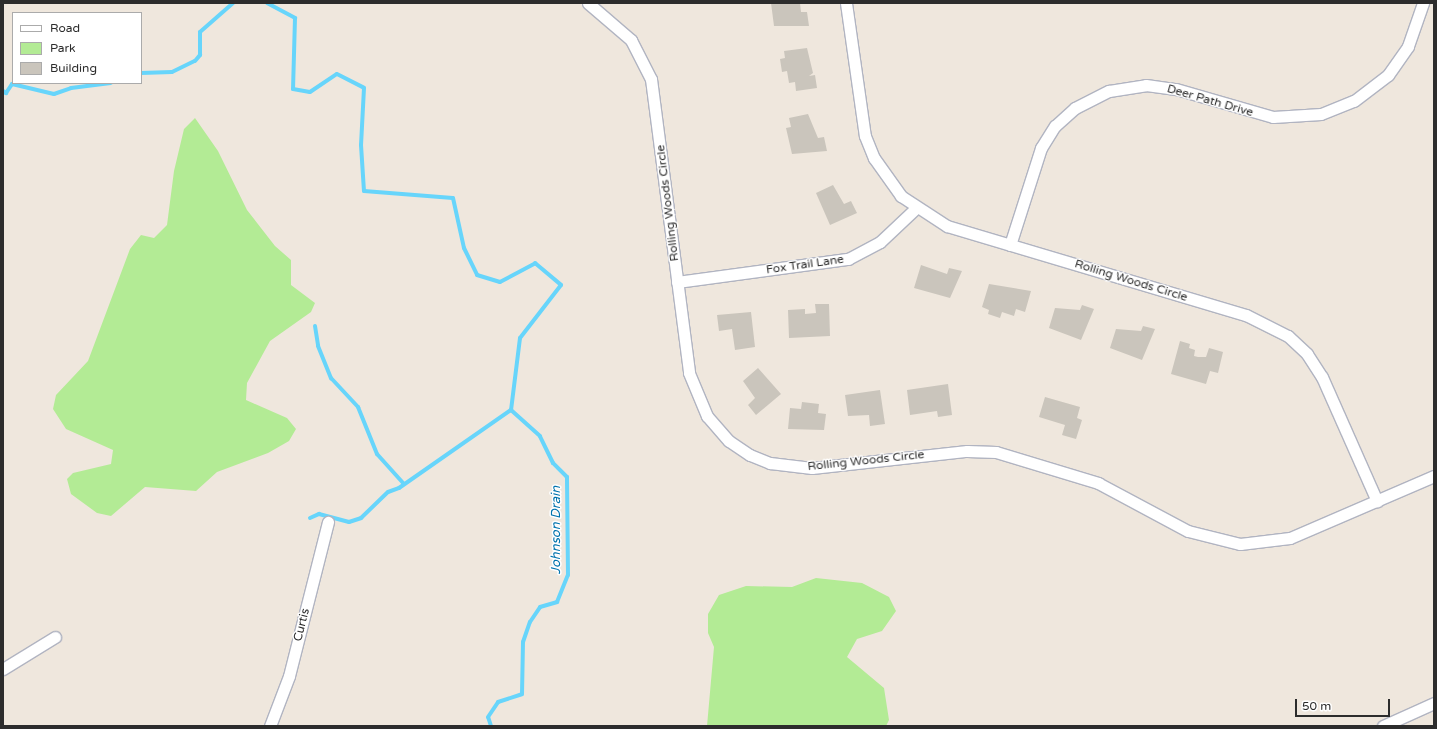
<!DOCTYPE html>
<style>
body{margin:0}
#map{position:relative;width:1437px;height:729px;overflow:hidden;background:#efe7dd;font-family:"Varela Round",sans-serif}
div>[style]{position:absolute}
.green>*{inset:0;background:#b3eb95}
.stream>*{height:4px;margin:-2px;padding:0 2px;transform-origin:2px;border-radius:2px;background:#67d5fb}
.building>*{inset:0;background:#cac5bc}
.roads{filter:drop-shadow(1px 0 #b1b4c1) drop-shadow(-1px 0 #b1b4c1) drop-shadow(0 1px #b1b4c1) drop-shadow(0 -1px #b1b4c1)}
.minor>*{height:11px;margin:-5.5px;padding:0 5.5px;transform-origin:5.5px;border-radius:5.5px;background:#fff}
span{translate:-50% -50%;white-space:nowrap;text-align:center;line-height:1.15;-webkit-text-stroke:3px #fff;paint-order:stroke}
.street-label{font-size:12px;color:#2c2c2c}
.water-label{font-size:13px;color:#0073ad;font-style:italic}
.frame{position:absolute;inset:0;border:4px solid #2c2c2c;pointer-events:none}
.legend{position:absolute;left:12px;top:12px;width:130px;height:72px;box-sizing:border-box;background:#fff;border:1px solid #ababab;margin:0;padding:5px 7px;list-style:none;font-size:12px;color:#2c2c2c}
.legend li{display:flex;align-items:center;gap:8px;height:20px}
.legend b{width:20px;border:1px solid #ababab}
.scale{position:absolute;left:1295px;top:699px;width:95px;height:18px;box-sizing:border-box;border:2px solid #2c2c2c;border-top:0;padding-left:5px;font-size:12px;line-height:14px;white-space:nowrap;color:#2c2c2c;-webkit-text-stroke:3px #fff;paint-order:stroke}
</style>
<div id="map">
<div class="green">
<div style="clip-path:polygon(195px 118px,218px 151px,247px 210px,275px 246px,291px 260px,291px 285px,315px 303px,311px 312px,270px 341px,247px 383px,246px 400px,287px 418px,296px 429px,289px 441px,268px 453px,217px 472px,196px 491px,145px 487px,111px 516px,97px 513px,71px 494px,67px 479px,73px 473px,111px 464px,113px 450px,66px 429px,53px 409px,56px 395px,88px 361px,130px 249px,141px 235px,154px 238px,167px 225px,174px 171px,184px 129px)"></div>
<div style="clip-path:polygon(816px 578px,862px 583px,889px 597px,896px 611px,882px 631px,857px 639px,847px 657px,884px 688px,889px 720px,886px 726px,707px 726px,714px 647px,708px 633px,708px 614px,719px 595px,746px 586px,792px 587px)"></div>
</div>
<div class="stream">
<div style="left:267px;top:3px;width:32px;rotate:28deg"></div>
<div style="left:295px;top:18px;width:71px;rotate:91.6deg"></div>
<div style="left:293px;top:89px;width:17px;rotate:10deg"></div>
<div style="left:310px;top:92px;width:32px;rotate:-34deg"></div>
<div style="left:337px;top:74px;width:30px;rotate:27deg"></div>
<div style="left:364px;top:88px;width:57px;rotate:93deg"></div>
<div style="left:361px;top:145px;width:46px;rotate:86.3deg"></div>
<div style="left:364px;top:191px;width:89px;rotate:4.5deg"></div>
<div style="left:453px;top:198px;width:51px;rotate:77.6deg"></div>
<div style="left:464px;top:248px;width:30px;rotate:64deg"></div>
<div style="left:477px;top:275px;width:24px;rotate:17deg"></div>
<div style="left:500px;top:282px;width:40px;rotate:-28deg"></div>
<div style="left:535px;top:263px;width:34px;rotate:40deg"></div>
<div style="left:561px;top:285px;width:67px;rotate:127.7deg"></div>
<div style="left:520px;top:338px;width:73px;rotate:97.1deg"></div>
<div style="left:141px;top:73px;width:31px;rotate:-2deg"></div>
<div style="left:172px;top:72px;width:25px;rotate:-26deg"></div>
<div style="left:195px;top:61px;width:8px;rotate:-50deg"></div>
<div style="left:200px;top:55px;width:23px;rotate:-90deg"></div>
<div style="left:200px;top:32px;width:44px;rotate:-41.3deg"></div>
<div style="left:3px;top:91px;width:4px;rotate:34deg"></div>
<div style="left:6px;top:93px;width:11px;rotate:-56deg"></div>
<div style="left:12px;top:84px;width:43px;rotate:13.4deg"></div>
<div style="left:54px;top:94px;width:18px;rotate:-19deg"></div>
<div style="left:71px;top:88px;width:40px;rotate:-7.1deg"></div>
<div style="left:315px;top:326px;width:20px;rotate:81deg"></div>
<div style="left:318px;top:346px;width:35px;rotate:68deg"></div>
<div style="left:331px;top:378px;width:40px;rotate:47deg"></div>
<div style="left:358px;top:407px;width:51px;rotate:68deg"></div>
<div style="left:377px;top:454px;width:40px;rotate:48deg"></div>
<div style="left:310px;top:518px;width:10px;rotate:-24deg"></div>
<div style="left:319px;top:514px;width:31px;rotate:15deg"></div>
<div style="left:349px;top:522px;width:13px;rotate:-18deg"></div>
<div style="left:361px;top:518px;width:37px;rotate:-44deg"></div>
<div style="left:388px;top:492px;width:12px;rotate:-20deg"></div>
<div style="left:399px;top:488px;width:136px;rotate:-34.9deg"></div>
<div style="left:491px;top:726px;width:9px;rotate:-108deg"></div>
<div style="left:488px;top:717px;width:18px;rotate:-56deg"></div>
<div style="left:498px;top:702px;width:25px;rotate:-18deg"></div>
<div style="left:522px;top:694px;width:52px;rotate:-88.9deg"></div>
<div style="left:523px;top:642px;width:21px;rotate:-71deg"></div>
<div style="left:530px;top:622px;width:18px;rotate:-56deg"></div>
<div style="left:540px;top:607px;width:18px;rotate:-16deg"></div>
<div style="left:557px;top:602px;width:29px;rotate:-68deg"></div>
<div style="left:568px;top:575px;width:98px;rotate:-90.6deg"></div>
<div style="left:567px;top:477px;width:20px;rotate:-135deg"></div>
<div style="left:553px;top:463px;width:30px;rotate:-116deg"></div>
<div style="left:540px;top:436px;width:39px;rotate:-138deg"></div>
</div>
<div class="building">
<div style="clip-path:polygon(771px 3px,800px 3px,801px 12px,807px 12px,809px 26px,774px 26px)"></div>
<div style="clip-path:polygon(807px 48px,813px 73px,809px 76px,815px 75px,817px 88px,796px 91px,795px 82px,789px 83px,787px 71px,782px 72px,780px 59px,785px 58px,784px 51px)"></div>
<div style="clip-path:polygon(808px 114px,818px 138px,824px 137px,827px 151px,792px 154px,786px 128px,791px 127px,789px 118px)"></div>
<div style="clip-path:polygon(833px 185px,844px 204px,851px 201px,857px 213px,830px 225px,816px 193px)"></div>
<div style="clip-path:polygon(921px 265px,947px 274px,949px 268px,962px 271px,950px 298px,914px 288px)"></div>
<div style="clip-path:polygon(989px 284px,1031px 291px,1025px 312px,1016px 309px,1014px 316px,1002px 312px,1000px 318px,988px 314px,989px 310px,982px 307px)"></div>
<div style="clip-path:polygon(815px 304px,829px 304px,830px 336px,789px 338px,788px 310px,805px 309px,805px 314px,816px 313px)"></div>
<div style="clip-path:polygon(1082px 305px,1094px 309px,1081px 340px,1049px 328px,1055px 308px,1080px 310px)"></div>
<div style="clip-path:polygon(751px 312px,755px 347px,735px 350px,732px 329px,719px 331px,717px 315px)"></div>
<div style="clip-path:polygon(1143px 326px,1155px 329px,1142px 360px,1110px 348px,1116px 329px,1141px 331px)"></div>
<div style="clip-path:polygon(1180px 341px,1190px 344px,1189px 348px,1195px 350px,1194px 356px,1198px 357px,1206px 357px,1209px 348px,1223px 352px,1218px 373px,1210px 371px,1206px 384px,1171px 374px)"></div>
<div style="clip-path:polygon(758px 368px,781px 394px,756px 415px,748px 405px,755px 398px,743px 381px)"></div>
<div style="clip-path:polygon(948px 384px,952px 415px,938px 417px,937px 411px,910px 415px,907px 390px)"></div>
<div style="clip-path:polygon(880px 390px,885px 424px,870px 426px,869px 415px,848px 416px,845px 395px)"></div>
<div style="clip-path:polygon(1045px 397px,1080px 407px,1077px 418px,1082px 420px,1076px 439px,1062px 435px,1065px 425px,1039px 417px)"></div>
<div style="clip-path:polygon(802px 402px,819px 404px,818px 413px,826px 414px,824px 430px,788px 429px,790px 408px,801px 409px)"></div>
</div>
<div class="roads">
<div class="minor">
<div style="left:588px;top:3px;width:57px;rotate:40.7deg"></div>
<div style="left:631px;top:40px;width:44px;rotate:62.9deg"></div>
<div style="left:651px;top:79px;width:296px;rotate:82.6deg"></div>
<div style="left:689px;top:373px;width:47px;rotate:67.3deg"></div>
<div style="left:707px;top:416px;width:33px;rotate:49deg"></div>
<div style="left:729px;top:441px;width:25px;rotate:34deg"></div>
<div style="left:750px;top:455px;width:22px;rotate:22deg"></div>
<div style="left:770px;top:463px;width:42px;rotate:6.8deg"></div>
<div style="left:812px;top:468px;width:156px;rotate:-6.3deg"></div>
<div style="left:967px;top:451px;width:29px;rotate:2deg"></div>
<div style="left:996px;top:452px;width:107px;rotate:16.9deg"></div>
<div style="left:1098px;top:483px;width:102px;rotate:28.1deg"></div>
<div style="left:1188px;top:531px;width:54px;rotate:14deg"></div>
<div style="left:1240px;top:544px;width:50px;rotate:-6.8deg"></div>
<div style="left:1290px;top:538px;width:157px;rotate:-23.3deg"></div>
<div style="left:846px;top:3px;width:134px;rotate:81.9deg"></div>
<div style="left:865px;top:136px;width:24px;rotate:68deg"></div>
<div style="left:874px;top:158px;width:47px;rotate:54.6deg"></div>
<div style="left:901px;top:196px;width:55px;rotate:33.1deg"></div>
<div style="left:947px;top:226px;width:312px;rotate:16.6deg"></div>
<div style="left:1246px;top:315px;width:47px;rotate:26.6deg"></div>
<div style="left:1288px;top:336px;width:26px;rotate:43deg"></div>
<div style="left:1307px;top:354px;width:27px;rotate:57deg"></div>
<div style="left:1322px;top:377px;width:136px;rotate:66.1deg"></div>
<div style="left:1010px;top:245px;width:102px;rotate:-72.3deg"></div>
<div style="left:1041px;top:148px;width:26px;rotate:-58deg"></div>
<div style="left:1055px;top:126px;width:27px;rotate:-42deg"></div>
<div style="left:1075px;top:108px;width:38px;rotate:-27deg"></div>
<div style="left:1109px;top:91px;width:37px;rotate:-9deg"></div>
<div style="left:1146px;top:85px;width:30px;rotate:8deg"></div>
<div style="left:1176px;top:89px;width:101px;rotate:16.1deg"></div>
<div style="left:1273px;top:117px;width:48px;rotate:-3.6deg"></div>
<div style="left:1321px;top:114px;width:35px;rotate:-22deg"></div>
<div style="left:1354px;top:101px;width:43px;rotate:-37.4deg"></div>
<div style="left:1388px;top:75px;width:35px;rotate:-55deg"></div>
<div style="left:1408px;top:46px;width:46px;rotate:-70.8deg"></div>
<div style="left:677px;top:282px;width:173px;rotate:-7.7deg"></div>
<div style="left:848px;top:259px;width:36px;rotate:-28deg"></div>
<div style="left:880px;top:242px;width:50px;rotate:-43.4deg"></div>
<div style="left:3px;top:669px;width:61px;rotate:-31.6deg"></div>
<div style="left:270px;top:726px;width:53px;rotate:-69.2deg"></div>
<div style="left:289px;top:676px;width:159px;rotate:-75.8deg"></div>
<div style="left:1383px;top:726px;width:56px;rotate:-24.3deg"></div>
</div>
</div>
<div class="street-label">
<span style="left:1210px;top:101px;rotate:16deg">Deer Path Drive</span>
<span style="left:668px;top:203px;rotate:-97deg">Rolling Woods Circle</span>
<span style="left:805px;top:265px;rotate:-8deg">Fox Trail Lane</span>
<span style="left:1131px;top:281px;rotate:17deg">Rolling Woods Circle</span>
<span style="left:866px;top:461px;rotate:-6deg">Rolling Woods Circle</span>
<span style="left:302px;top:625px;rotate:-76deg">Curtis</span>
</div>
<div class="water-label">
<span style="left:556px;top:530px;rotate:-90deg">Johnson Drain</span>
</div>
<div class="frame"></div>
<ul class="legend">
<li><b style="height:5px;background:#fff"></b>Road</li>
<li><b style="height:11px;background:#b3eb95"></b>Park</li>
<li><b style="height:11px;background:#cac5bc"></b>Building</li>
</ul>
<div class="scale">50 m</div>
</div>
